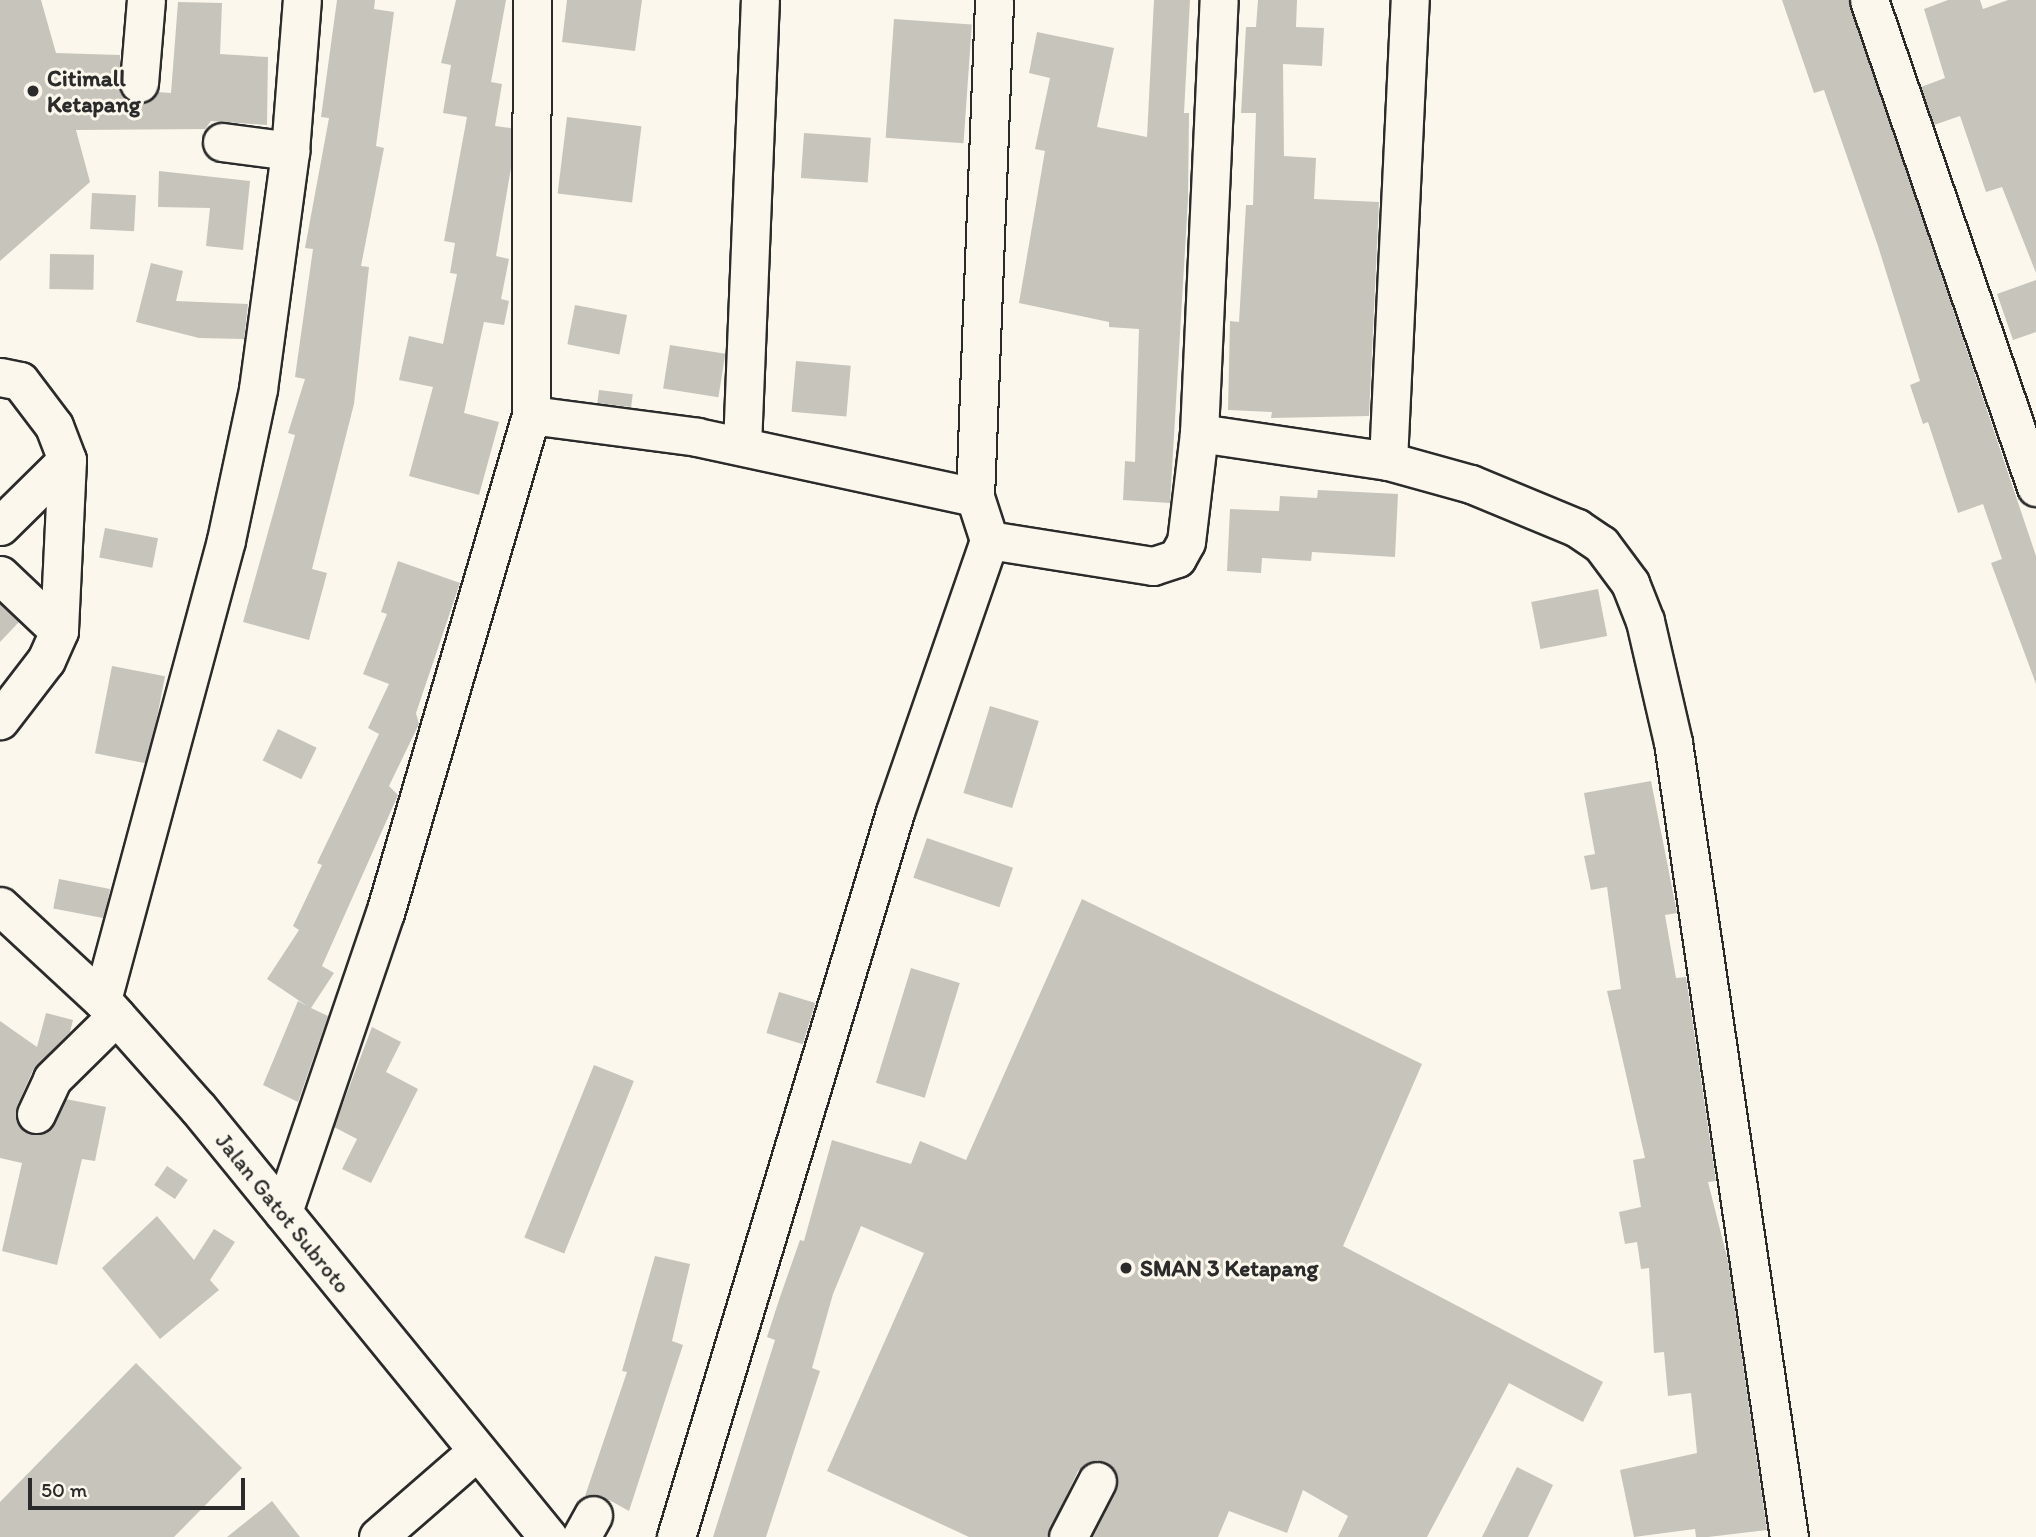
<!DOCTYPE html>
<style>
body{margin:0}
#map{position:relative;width:2036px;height:1537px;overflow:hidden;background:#fbf7ec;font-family:Itim,sans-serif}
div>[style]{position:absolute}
.building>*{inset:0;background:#c7c4bc;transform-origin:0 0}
.roads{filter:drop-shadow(2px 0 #2b2b2b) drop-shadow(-2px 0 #2b2b2b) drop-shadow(0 2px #2b2b2b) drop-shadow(0 -2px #2b2b2b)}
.minor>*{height:37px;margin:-18.5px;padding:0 18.5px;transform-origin:18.5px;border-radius:18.5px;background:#fbf7ec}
.dots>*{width:19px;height:19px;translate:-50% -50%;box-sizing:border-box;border:4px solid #fbf7ec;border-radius:50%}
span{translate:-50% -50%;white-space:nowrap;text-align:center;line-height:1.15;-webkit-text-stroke:6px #fbf7ec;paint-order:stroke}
.poi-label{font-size:23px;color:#2b2b2b;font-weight:700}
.left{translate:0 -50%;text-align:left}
.street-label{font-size:23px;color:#2b2b2b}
.scale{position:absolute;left:28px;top:1478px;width:217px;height:32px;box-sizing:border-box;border:4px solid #2b2b2b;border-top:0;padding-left:9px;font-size:21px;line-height:24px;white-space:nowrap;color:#2b2b2b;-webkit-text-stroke:5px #fbf7ec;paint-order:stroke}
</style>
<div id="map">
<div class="building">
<div style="clip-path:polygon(0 0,41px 0,56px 53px,120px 55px,120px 91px,138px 104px,157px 92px,171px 93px,178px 2px,222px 3px,220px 54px,268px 57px,267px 125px,211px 121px,205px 129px,76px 130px,90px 182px,0 261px)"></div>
<div style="clip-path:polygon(337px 0,375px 0,374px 9px,394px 12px,376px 146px,384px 148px,361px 266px,369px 267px,354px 404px,312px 569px,327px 573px,309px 640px,243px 622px,295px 435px,288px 433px,305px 379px,295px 377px,313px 249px,305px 248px,329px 118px,321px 117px)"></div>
<div style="clip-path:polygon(456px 0,506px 0,491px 82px,502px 84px,495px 126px,511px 128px,511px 168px,496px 256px,509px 259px,501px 299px,509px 301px,504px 325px,484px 322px,464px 413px,499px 422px,479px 495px,409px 476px,433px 387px,399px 380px,409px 336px,443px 344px,457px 274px,450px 273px,455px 243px,444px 241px,467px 117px,443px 113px,451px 65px,441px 63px)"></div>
<div style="clip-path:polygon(567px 0,642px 0,635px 51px,562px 42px)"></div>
<div style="clip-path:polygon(1154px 0,1190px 0,1184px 113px,1189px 113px,1188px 199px,1170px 503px,1123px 500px,1125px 461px,1135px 462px,1139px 329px,1109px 327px,1109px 322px,1019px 303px,1045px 151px,1035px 149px,1050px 78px,1029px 73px,1037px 32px,1114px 48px,1097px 127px,1147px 137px)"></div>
<div style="clip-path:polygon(1258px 0,1297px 0,1296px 27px,1324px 28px,1322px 66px,1283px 64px,1284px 156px,1316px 158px,1314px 199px,1379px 202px,1369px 416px,1271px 418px,1272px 412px,1228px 410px,1230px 321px,1239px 322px,1246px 205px,1253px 205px,1256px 113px,1241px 113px,1246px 27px,1256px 27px)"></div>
<div style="clip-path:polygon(1782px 0,1849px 0,2036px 556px,2036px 684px,1991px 563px,2002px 559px,1983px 504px,1958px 513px,1928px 422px,1923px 424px,1910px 385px,1920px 381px,1878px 246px,1824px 90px,1814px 93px)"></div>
<div style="clip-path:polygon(1948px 0,1980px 0,1983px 9px,2008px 0,2036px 0,2036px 273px,2002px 187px,1986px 192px,1960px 116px,1934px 125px,1921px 87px,1945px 78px,1924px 9px)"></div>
<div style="left:894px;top:19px;width:78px;height:119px;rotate:4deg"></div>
<div style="left:567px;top:117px;width:75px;height:77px;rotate:7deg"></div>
<div style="left:804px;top:133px;width:67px;height:45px;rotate:4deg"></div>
<div style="clip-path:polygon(159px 171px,250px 181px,243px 250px,206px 246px,210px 208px,158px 207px)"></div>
<div style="left:92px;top:193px;width:44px;height:36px;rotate:3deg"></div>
<div style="left:50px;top:254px;width:44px;height:35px;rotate:1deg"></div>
<div style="clip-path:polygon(151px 263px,183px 271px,176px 301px,248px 304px,244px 339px,199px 338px,136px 322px)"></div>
<div style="clip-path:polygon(2036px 280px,2036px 332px,2013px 340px,1997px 294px)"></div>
<div style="left:575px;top:305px;width:53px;height:40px;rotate:11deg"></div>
<div style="left:670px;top:345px;width:56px;height:44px;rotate:9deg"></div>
<div style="left:796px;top:361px;width:55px;height:51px;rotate:5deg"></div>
<div style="left:599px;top:390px;width:34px;height:13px;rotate:7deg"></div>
<div style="clip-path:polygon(1318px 490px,1398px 494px,1395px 557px,1312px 552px,1311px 561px,1262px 558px,1261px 573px,1227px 571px,1230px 509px,1279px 511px,1280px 496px,1317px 498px)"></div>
<div style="left:105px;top:528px;width:54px;height:30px;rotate:11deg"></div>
<div style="clip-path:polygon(398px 561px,460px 583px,416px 713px,419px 724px,389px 786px,398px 795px,322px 966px,334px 973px,311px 1008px,328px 1016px,298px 1102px,263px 1085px,298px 1001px,307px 1006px,267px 979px,299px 930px,293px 926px,322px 865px,317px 863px,379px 734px,368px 728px,389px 684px,363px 674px,387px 614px,381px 612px)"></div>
<div style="left:1598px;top:589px;width:48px;height:68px;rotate:79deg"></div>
<div style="clip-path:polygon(0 604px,19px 622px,0 642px)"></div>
<div style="left:112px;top:666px;width:54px;height:89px;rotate:11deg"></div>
<div style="left:990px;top:706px;width:51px;height:91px;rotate:17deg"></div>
<div style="left:278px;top:729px;width:43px;height:35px;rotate:26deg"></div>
<div style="clip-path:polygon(1651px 781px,1677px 913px,1665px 915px,1676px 978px,1686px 977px,1716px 1181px,1708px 1182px,1728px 1261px,1767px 1530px,1708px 1537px,1696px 1537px,1695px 1529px,1634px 1537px,1620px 1470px,1697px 1453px,1691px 1393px,1668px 1396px,1664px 1352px,1654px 1353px,1649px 1268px,1641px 1269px,1637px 1242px,1625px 1244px,1619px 1212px,1641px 1207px,1633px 1160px,1645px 1158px,1607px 991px,1621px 989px,1607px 887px,1591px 890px,1584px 856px,1595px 854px,1584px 793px)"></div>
<div style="left:927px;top:838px;width:91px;height:42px;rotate:19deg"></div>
<div style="left:59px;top:879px;width:52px;height:30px;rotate:11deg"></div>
<div style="clip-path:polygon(1082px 899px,1422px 1064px,1343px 1246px,1603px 1382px,1583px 1422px,1509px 1383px,1427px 1537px,1338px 1537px,1348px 1516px,1303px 1490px,1287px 1533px,1229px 1511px,1218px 1537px,1092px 1537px,1118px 1481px,1114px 1469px,1097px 1460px,1078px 1471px,1047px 1537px,969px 1537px,827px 1471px,924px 1253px,861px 1226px,833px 1294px,812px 1368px,820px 1371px,766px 1537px,713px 1537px,775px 1340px,767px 1337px,780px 1297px,800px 1240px,804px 1241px,832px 1140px,911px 1164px,920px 1141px,966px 1160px)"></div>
<div style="left:911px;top:968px;width:51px;height:120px;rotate:17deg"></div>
<div style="left:779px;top:992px;width:38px;height:43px;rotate:17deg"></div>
<div style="clip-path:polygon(46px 1013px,73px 1020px,70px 1032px,33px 1070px,17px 1106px,19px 1126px,28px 1133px,48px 1131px,66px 1099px,106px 1107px,95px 1161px,82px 1159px,57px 1265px,2px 1251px,22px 1163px,0 1158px,0 1021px,37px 1047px)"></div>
<div style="clip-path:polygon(372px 1027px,401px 1042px,386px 1072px,418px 1089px,371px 1183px,342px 1169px,357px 1139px,334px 1127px)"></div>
<div style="left:594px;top:1065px;width:43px;height:186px;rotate:22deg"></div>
<div style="left:167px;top:1166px;width:25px;height:23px;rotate:34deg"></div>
<div style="clip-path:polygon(157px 1216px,194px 1260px,214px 1229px,235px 1242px,210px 1280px,219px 1290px,160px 1339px,102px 1268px)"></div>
<div style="clip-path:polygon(655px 1256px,690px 1264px,672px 1341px,683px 1345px,629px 1511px,602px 1496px,585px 1496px,627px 1372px,622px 1371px)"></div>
<div style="clip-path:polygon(136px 1363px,242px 1468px,174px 1537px,0 1537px,0 1502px)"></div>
<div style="clip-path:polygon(1517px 1467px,1553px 1485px,1528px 1537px,1482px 1537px)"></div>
<div style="clip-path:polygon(272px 1501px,300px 1537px,227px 1537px)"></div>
</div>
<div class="roads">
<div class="minor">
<div style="left:1869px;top:0;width:515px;rotate:71.07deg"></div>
<div style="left:139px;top:83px;width:83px;rotate:-85.2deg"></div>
<div style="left:222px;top:142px;width:69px;rotate:7.5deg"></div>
<div style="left:0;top:377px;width:20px;rotate:11deg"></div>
<div style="left:20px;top:381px;width:56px;rotate:52.9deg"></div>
<div style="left:54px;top:426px;width:36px;rotate:69deg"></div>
<div style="left:67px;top:460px;width:171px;rotate:92.7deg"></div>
<div style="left:531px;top:415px;width:167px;rotate:7.5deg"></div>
<div style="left:697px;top:437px;width:284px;rotate:12.2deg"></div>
<div style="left:1199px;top:433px;width:191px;rotate:8.4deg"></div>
<div style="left:1388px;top:461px;width:462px;rotate:-87.3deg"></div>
<div style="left:742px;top:446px;width:446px;rotate:-87.7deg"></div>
<div style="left:1388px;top:461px;width:86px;rotate:15.5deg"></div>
<div style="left:1471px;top:484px;width:115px;rotate:22.5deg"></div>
<div style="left:1577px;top:528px;width:29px;rotate:34deg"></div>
<div style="left:1601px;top:544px;width:49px;rotate:53.4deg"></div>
<div style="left:1630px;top:583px;width:41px;rotate:68.5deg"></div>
<div style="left:1645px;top:621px;width:124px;rotate:77deg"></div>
<div style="left:1673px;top:742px;width:803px;rotate:81.7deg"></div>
<div style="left:0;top:526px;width:94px;rotate:-44.6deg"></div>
<div style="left:989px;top:540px;width:166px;rotate:9deg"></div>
<div style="left:1153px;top:566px;width:25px;rotate:-18deg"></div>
<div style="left:1177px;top:558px;width:18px;rotate:-61deg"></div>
<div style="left:1186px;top:542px;width:110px;rotate:-83.2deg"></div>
<div style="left:1199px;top:433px;width:433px;rotate:-87.4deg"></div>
<div style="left:0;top:575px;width:81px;rotate:43.5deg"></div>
<div style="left:59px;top:631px;width:32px;rotate:114deg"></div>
<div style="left:46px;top:660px;width:76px;rotate:127.5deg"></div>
<div style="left:0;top:906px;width:139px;rotate:42.7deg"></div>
<div style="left:102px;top:1000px;width:144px;rotate:48.4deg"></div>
<div style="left:198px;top:1108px;width:554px;rotate:50.79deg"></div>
<div style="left:102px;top:1000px;width:476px;rotate:-74.9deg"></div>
<div style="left:226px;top:540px;width:154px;rotate:-78deg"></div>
<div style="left:258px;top:389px;width:240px;rotate:-82.3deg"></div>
<div style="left:290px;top:151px;width:151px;rotate:-85.5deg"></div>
<div style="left:36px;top:1114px;width:38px;rotate:-65deg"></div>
<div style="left:52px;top:1079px;width:90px;rotate:-44.5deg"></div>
<div style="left:283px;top:1212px;width:316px;rotate:-71.2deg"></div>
<div style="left:385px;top:913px;width:519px;rotate:-73.66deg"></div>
<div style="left:531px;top:415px;width:415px;rotate:-89.9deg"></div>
<div style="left:378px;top:1537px;width:131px;rotate:-41deg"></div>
<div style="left:581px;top:1537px;width:25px;rotate:-61deg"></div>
<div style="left:676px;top:1537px;width:757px;rotate:-73.19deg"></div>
<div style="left:895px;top:812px;width:288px;rotate:-70.9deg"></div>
<div style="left:989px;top:540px;width:45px;rotate:-108deg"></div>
<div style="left:975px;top:497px;width:497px;rotate:-87.8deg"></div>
<div style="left:1068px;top:1537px;width:63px;rotate:-62.6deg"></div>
</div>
</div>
<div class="dots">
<div style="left:33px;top:91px;background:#2b2b2b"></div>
<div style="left:1126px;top:1268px;background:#2b2b2b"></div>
</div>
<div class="poi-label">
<span class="left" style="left:47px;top:91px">Citimall<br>Ketapang</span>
<span class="left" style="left:1140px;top:1268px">SMAN 3 Ketapang</span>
</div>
<div class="street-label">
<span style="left:283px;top:1213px;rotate:51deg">Jalan Gatot Subroto</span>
</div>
<div class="scale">50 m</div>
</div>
